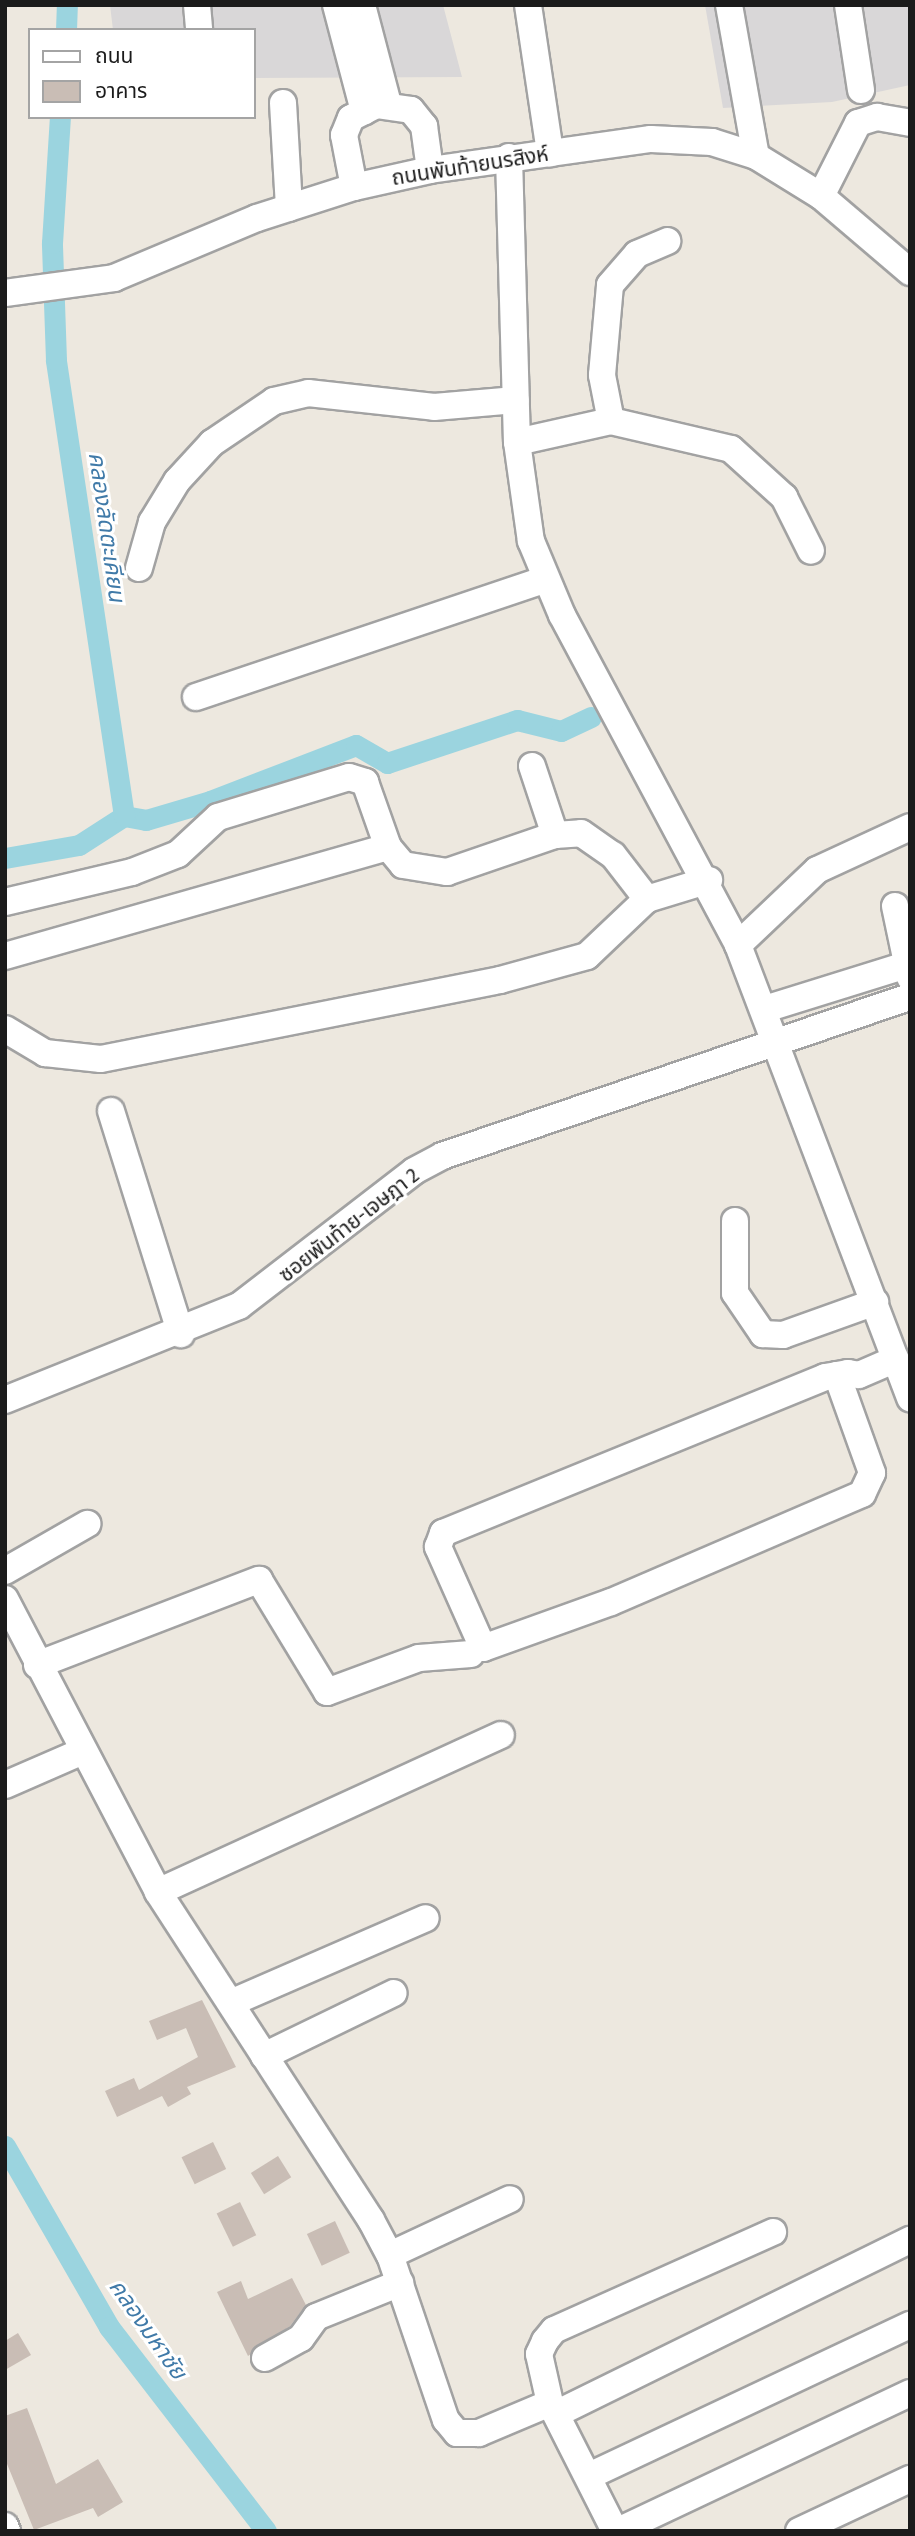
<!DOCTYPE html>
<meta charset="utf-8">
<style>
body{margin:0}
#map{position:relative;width:915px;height:2536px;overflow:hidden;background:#ede8df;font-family:"Fira Sans Condensed","Noto Sans Thai",sans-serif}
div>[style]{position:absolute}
.residential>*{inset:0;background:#d9d7d8}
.canal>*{height:21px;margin:-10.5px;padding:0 10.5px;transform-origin:10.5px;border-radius:10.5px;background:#9bd4df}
.building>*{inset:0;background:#c9bdb5;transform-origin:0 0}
.roads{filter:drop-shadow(2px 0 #a2a2a2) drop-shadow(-2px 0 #a2a2a2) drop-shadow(0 2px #a2a2a2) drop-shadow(0 -2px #a2a2a2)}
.minor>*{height:26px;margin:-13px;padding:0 13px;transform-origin:13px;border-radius:13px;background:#fff}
span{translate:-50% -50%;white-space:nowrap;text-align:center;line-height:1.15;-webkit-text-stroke:6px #fff;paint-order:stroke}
.street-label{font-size:21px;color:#1b1b1b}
.water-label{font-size:23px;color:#407aa8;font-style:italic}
.frame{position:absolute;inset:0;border:7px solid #1b1b1b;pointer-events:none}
.legend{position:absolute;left:28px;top:28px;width:228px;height:91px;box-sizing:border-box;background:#fff;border:2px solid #a4a4a4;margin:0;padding:9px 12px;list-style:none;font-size:21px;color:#1b1b1b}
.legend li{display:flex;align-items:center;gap:14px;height:35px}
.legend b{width:35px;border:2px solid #a4a4a4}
</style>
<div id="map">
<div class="residential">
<div style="clip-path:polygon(110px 5px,443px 5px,462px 77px,254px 78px,254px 30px,113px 30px)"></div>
<div style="clip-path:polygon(705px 5px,910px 5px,910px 85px,832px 102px,723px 108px)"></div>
</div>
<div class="canal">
<div style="left:66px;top:30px;width:25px;rotate:-88deg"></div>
<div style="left:124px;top:816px;width:22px;rotate:10deg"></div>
<div style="left:146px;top:820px;width:67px;rotate:-16.5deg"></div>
<div style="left:210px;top:801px;width:156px;rotate:-21deg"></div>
<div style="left:356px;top:745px;width:36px;rotate:30deg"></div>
<div style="left:387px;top:763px;width:137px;rotate:-18.3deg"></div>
<div style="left:517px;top:720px;width:45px;rotate:14deg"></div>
<div style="left:561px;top:731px;width:33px;rotate:-25deg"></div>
<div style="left:5px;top:858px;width:75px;rotate:-10deg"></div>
<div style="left:79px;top:845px;width:54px;rotate:-32.8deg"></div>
<div style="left:124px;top:816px;width:461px;rotate:-98.5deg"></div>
<div style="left:56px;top:360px;width:117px;rotate:-92deg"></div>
<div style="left:52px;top:243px;width:126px;rotate:-86.4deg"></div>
<div style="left:5px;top:2146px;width:209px;rotate:60.1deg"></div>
<div style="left:109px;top:2327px;width:257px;rotate:52.4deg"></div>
</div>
<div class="building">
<div style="clip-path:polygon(202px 2000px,236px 2067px,187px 2087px,191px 2094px,168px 2107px,162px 2096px,117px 2117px,105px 2091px,134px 2078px,139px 2090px,198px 2057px,186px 2028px,157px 2040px,149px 2021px)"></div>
<div style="left:213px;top:2142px;width:30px;height:35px;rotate:64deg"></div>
<div style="left:278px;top:2156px;width:25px;height:32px;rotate:58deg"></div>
<div style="left:240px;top:2202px;width:37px;height:26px;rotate:64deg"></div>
<div style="left:335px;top:2221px;width:35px;height:31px;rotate:65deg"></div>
<div style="clip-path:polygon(292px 2278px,306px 2305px,290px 2326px,248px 2356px,217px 2292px,241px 2281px,248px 2299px)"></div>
<div style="clip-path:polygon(18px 2333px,31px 2355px,5px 2370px,5px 2341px)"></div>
<div style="clip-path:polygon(27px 2408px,56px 2484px,98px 2459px,123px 2502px,98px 2517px,93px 2508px,34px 2530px,5px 2459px,5px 2416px)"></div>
</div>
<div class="roads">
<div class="minor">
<div style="left:197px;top:5px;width:25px;rotate:85deg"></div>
<div style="left:336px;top:5px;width:110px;rotate:75.2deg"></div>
<div style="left:362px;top:5px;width:102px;rotate:75.3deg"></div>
<div style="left:528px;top:5px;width:150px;rotate:81.5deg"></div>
<div style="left:729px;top:5px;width:153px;rotate:79.9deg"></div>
<div style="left:848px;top:5px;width:86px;rotate:81.3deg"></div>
<div style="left:283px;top:103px;width:105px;rotate:86.7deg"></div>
<div style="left:509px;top:157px;width:285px;rotate:88.4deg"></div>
<div style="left:517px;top:442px;width:100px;rotate:82deg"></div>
<div style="left:531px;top:541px;width:80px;rotate:67.3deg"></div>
<div style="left:562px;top:615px;width:374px;rotate:61.9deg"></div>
<div style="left:738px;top:945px;width:485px;rotate:69.2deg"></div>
<div style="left:354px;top:187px;width:53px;rotate:-100.9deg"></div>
<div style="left:344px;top:135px;width:18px;rotate:-68deg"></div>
<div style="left:351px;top:118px;width:28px;rotate:-27deg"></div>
<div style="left:376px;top:105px;width:35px;rotate:8deg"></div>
<div style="left:411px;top:110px;width:21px;rotate:51deg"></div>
<div style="left:424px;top:126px;width:44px;rotate:82.2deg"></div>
<div style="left:821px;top:196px;width:82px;rotate:-63.1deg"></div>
<div style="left:858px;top:123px;width:20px;rotate:-18deg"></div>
<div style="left:877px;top:117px;width:34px;rotate:10deg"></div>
<div style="left:5px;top:293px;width:110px;rotate:-7.8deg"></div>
<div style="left:114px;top:278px;width:155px;rotate:-22.8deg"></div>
<div style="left:257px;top:218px;width:102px;rotate:-17.7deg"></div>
<div style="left:354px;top:187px;width:78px;rotate:-12.6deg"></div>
<div style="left:430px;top:170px;width:223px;rotate:-8deg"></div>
<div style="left:651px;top:139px;width:61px;rotate:2.8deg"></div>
<div style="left:712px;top:142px;width:46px;rotate:17.7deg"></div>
<div style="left:756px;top:156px;width:76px;rotate:31.6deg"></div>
<div style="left:821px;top:196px;width:117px;rotate:40.5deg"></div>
<div style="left:611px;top:421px;width:47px;rotate:-101.1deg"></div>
<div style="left:602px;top:375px;width:90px;rotate:-84.9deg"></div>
<div style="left:610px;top:285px;width:41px;rotate:-48.9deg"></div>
<div style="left:637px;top:254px;width:33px;rotate:-23deg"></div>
<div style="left:517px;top:442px;width:96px;rotate:-12.6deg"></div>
<div style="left:611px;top:421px;width:123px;rotate:13.1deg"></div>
<div style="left:731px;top:449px;width:72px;rotate:42.2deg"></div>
<div style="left:784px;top:497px;width:60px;rotate:63.4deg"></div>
<div style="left:139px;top:568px;width:48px;rotate:-74.2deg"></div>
<div style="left:152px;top:522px;width:48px;rotate:-58.6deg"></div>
<div style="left:177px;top:481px;width:52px;rotate:-47.4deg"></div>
<div style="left:212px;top:443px;width:75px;rotate:-34.1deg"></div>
<div style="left:274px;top:401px;width:35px;rotate:-13deg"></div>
<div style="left:308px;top:393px;width:127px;rotate:6.3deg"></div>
<div style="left:434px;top:407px;width:82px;rotate:-4.9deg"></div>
<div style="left:196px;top:697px;width:369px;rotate:-18.6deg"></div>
<div style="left:532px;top:766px;width:73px;rotate:71.6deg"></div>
<div style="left:5px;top:902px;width:130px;rotate:-13.3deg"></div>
<div style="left:132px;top:872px;width:49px;rotate:-21.4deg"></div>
<div style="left:178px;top:854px;width:54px;rotate:-42.8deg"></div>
<div style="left:218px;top:817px;width:137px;rotate:-17deg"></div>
<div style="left:349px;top:777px;width:17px;rotate:17deg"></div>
<div style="left:365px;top:782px;width:69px;rotate:70.5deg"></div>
<div style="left:388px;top:847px;width:23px;rotate:50deg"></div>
<div style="left:403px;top:865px;width:45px;rotate:9deg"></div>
<div style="left:447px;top:872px;width:114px;rotate:-18.9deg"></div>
<div style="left:555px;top:835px;width:26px;rotate:-4deg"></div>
<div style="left:581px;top:833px;width:39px;rotate:35deg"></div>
<div style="left:613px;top:855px;width:56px;rotate:52.3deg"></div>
<div style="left:895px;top:906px;width:73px;rotate:78.1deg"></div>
<div style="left:738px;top:945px;width:109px;rotate:-43.5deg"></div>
<div style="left:817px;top:870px;width:102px;rotate:-24.8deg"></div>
<div style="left:5px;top:956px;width:398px;rotate:-15.9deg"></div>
<div style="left:765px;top:1009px;width:148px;rotate:-17.3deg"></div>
<div style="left:5px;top:1029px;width:47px;rotate:31deg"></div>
<div style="left:45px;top:1053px;width:56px;rotate:6.1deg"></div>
<div style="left:101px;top:1059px;width:407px;rotate:-11.2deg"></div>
<div style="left:500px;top:980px;width:90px;rotate:-15.4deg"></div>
<div style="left:587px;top:956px;width:83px;rotate:-43.5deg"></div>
<div style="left:647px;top:899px;width:65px;rotate:-17deg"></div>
<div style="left:111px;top:1111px;width:234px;rotate:72.6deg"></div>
<div style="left:735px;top:1221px;width:72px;rotate:90deg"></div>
<div style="left:735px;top:1293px;width:50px;rotate:55.7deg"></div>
<div style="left:763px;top:1334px;width:20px;rotate:3deg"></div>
<div style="left:783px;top:1335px;width:98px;rotate:-19.7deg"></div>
<div style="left:837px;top:1375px;width:104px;rotate:70.3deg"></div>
<div style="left:872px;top:1473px;width:23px;rotate:115deg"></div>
<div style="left:862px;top:1494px;width:273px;rotate:156.7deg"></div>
<div style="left:611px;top:1602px;width:136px;rotate:160.2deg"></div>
<div style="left:483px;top:1648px;width:111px;rotate:-114deg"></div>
<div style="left:438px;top:1547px;width:15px;rotate:-70deg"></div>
<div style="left:443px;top:1533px;width:413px;rotate:-22.2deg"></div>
<div style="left:825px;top:1377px;width:12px;rotate:-9deg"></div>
<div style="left:837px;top:1375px;width:11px;rotate:-10deg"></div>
<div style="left:848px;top:1373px;width:11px;rotate:10deg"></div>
<div style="left:859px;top:1375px;width:40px;rotate:-23.4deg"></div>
<div style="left:5px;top:1400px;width:252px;rotate:-21.9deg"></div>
<div style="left:239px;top:1306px;width:221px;rotate:-37.6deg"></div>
<div style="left:414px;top:1171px;width:32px;rotate:-28deg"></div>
<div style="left:442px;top:1156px;width:494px;rotate:-18.8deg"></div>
<div style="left:5px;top:1571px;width:95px;rotate:-29.8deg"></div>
<div style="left:5px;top:1599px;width:331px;rotate:62.4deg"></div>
<div style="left:158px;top:1892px;width:391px;rotate:57deg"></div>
<div style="left:371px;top:2220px;width:40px;rotate:62deg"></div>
<div style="left:390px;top:2255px;width:174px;rotate:71.3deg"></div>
<div style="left:446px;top:2420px;width:17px;rotate:50deg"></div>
<div style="left:457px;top:2433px;width:22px"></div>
<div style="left:479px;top:2433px;width:77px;rotate:-22.9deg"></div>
<div style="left:37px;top:1665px;width:238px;rotate:-21deg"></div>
<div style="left:259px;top:1580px;width:131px;rotate:58.7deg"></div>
<div style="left:327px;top:1692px;width:98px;rotate:-20.3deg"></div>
<div style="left:419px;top:1658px;width:52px;rotate:-4.4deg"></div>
<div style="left:5px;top:1785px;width:83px;rotate:-23.5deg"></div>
<div style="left:158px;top:1892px;width:377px;rotate:-24.6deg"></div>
<div style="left:233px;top:2002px;width:210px;rotate:-23.5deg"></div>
<div style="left:264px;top:2056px;width:144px;rotate:-25.9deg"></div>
<div style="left:390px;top:2255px;width:132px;rotate:-25deg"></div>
<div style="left:265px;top:2358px;width:41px;rotate:-29.1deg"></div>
<div style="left:301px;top:2338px;width:26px;rotate:-54deg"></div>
<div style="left:316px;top:2317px;width:91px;rotate:-22deg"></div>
<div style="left:560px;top:2412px;width:390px;rotate:-26.2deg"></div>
<div style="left:589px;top:2476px;width:355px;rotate:-25.2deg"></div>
<div style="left:5px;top:2526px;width:5px;rotate:68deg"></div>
<div style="left:615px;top:2531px;width:144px;rotate:-116.9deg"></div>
<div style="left:550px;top:2403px;width:50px;rotate:-102.7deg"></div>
<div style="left:539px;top:2354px;width:14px;rotate:-65deg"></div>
<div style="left:545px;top:2341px;width:14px;rotate:-51deg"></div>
<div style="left:554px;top:2330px;width:240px;rotate:-24.1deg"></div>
<div style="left:618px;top:2531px;width:323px;rotate:-25.3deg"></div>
<div style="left:799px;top:2531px;width:123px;rotate:-25.1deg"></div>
</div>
</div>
<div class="street-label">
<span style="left:470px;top:166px;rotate:-9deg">ถนนพันท้ายนรสิงห์</span>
<span style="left:349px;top:1225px;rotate:-38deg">ซอยพันท้าย-เจษฎา 2</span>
</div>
<div class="water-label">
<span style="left:107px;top:527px;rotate:82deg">คลองลัดตะเคียน</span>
<span style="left:148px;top:2329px;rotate:55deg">คลองมหาชัย</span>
</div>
<div class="frame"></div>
<ul class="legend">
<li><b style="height:9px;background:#fff"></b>ถนน</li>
<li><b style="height:19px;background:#c9bdb5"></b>อาคาร</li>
</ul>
</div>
